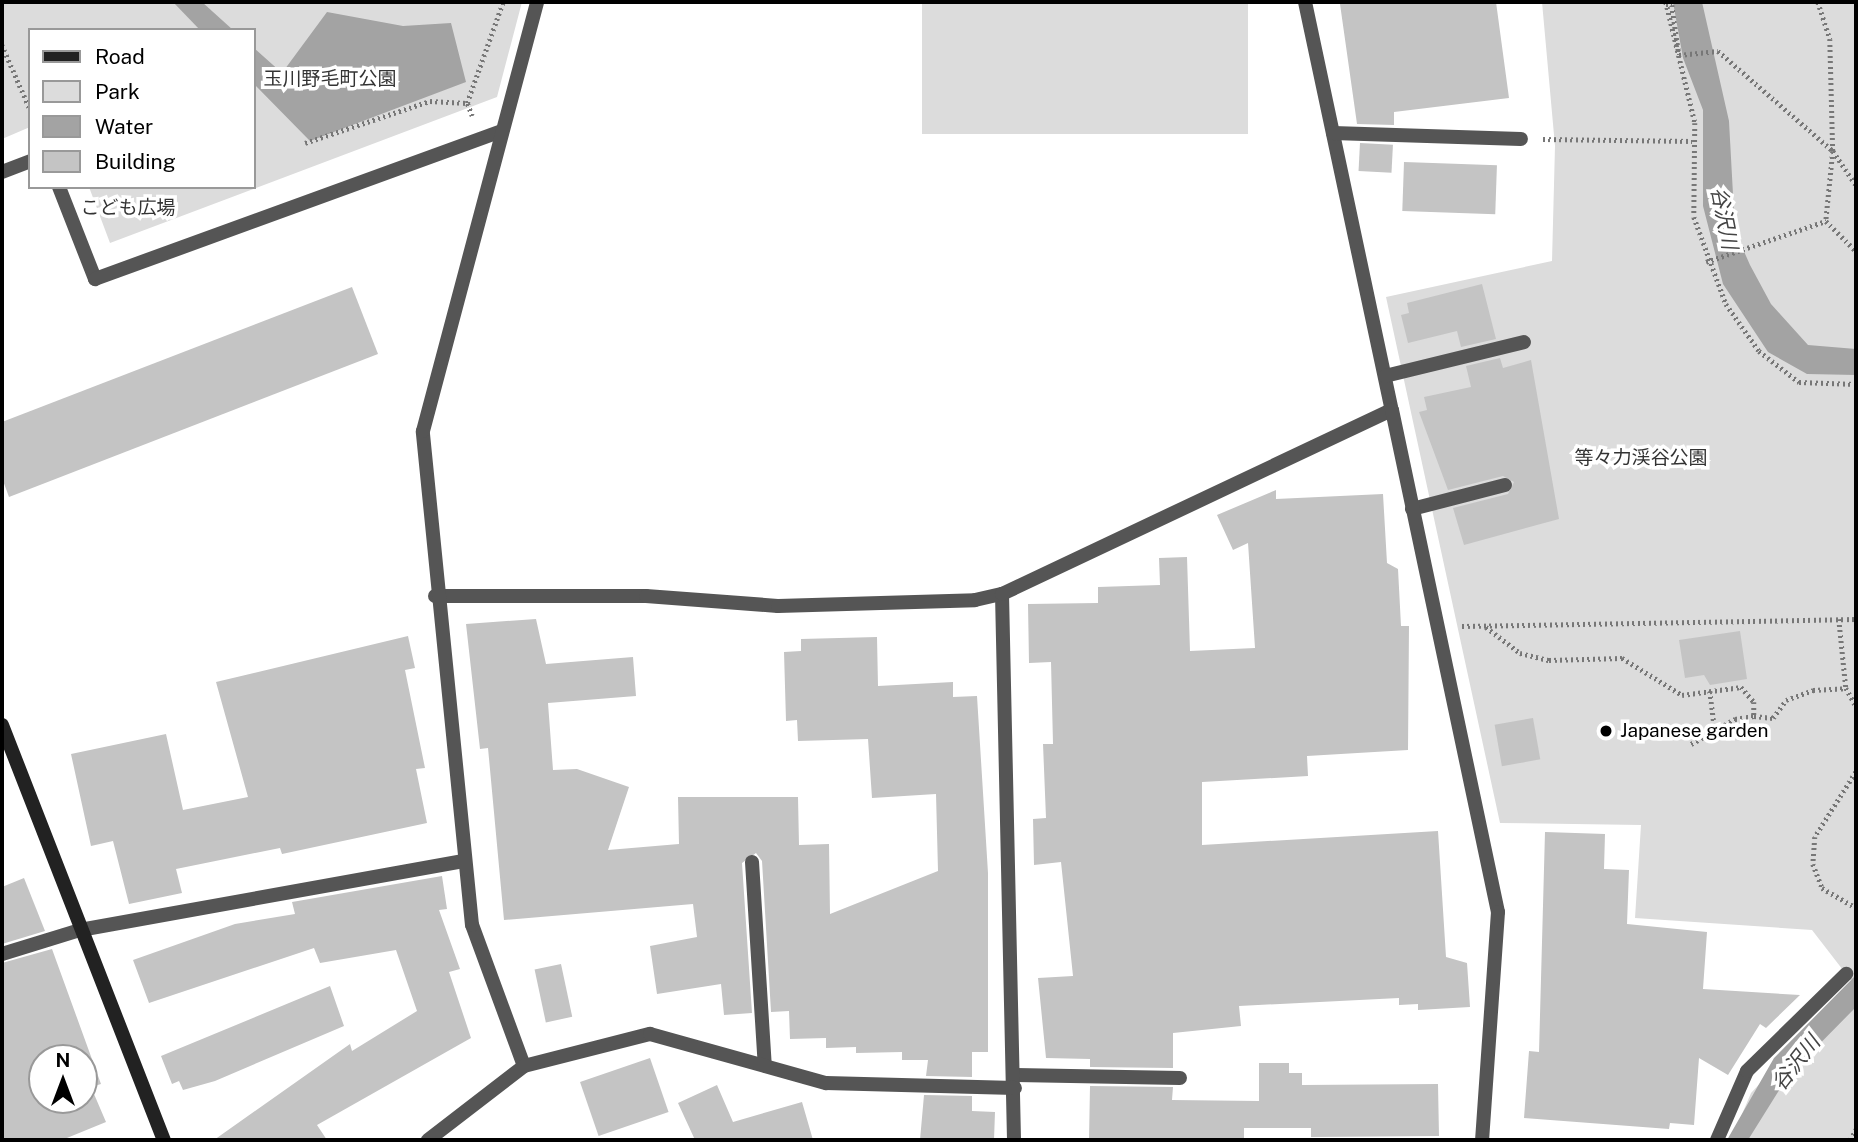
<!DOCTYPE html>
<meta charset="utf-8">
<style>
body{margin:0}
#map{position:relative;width:1858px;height:1142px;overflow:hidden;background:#fff;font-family:"Public Sans","Noto Sans JP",sans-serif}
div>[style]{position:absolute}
.green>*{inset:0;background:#dcdcdc;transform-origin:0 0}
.water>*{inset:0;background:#a3a3a3}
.building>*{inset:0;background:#c4c4c4;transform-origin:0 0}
.path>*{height:4.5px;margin-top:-2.25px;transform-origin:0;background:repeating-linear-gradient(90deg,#777 0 2px,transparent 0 5.5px)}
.lane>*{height:14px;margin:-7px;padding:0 7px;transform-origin:7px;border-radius:7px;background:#555}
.street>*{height:14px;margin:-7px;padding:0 7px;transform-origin:7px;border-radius:7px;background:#555}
.secondary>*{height:14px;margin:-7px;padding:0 7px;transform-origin:7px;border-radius:7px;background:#222}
.dots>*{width:19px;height:19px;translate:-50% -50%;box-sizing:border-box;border:4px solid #fff;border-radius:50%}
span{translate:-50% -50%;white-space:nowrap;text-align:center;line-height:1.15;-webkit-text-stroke:7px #fff;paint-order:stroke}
.park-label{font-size:19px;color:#333}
.poi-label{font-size:19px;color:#000}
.left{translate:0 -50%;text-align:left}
.water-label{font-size:21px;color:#444;font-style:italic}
.frame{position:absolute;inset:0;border:4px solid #000;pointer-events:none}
.legend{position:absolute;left:28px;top:28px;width:228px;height:161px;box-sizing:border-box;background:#fff;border:2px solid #999;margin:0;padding:9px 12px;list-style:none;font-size:21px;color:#000}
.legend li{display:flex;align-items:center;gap:14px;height:35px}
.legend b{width:35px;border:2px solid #999}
.north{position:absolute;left:28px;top:1044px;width:70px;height:70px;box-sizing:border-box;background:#fff;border:2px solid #999;border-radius:50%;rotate:0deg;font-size:19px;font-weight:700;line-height:28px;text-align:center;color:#000}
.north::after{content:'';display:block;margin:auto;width:24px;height:32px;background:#000;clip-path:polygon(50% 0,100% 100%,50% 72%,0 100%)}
</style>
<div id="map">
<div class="green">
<div style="clip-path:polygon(2px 2px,522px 2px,497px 97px,110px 243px,89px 187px,254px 187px,254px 30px,30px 30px,30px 127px,2px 139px)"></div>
<div style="left:922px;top:2px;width:326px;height:132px"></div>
<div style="clip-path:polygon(1542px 2px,1856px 2px,1856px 1140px,1731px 1140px,1751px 1093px,1853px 983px,1812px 930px,1635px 918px,1641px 825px,1500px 823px,1386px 297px,1552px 261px,1555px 146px)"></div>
</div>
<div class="water">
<div style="clip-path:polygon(173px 2px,202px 2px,233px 30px,200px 30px)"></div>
<div style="clip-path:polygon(1673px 2px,1702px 2px,1729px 121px,1735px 231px,1750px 265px,1771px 304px,1808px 345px,1856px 349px,1856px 375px,1807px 374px,1768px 352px,1723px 284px,1703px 206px,1703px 110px,1683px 58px)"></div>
<div style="clip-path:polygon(327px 12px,403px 26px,451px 23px,466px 82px,310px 141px,254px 84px,254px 48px,282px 73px)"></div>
<div style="clip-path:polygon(1856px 975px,1856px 1007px,1788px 1076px,1748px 1140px,1727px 1140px,1774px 1058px)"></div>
</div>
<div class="building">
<div style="clip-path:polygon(1496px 2px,1509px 98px,1394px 112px,1394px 125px,1357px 124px,1340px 4px)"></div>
<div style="left:1360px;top:143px;width:33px;height:28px;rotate:3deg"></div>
<div style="left:1404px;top:162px;width:93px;height:49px;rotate:2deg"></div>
<div style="clip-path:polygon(1482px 284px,1496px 339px,1461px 347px,1457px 331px,1408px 343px,1401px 315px,1409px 313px,1407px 303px)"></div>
<div style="clip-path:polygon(352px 287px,378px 354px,9px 497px,2px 478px,2px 422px)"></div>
<div style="clip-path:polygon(1500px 358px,1503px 368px,1531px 360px,1559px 519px,1464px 545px,1453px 508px,1508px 494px,1514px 482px,1503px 476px,1448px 490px,1419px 412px,1427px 410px,1424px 397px,1471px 387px,1466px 366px)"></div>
<div style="clip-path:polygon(1276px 490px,1276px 499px,1383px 494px,1387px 563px,1398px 569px,1401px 626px,1409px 626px,1408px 750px,1307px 756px,1308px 776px,1202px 782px,1202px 845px,1438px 831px,1446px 957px,1467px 963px,1470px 1007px,1418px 1010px,1418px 1004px,1399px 1005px,1399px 998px,1239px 1006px,1241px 1026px,1173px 1033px,1173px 1068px,1090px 1067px,1090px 1059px,1046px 1058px,1038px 978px,1073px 976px,1061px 862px,1034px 865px,1033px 819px,1046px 818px,1043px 744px,1053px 744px,1051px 662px,1029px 663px,1028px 604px,1098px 603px,1098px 587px,1160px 585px,1159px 558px,1187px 557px,1190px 651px,1255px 648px,1248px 543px,1233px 550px,1217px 515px)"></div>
<div style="clip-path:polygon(536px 619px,546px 664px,633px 657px,636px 696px,548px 703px,553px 770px,577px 769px,629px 787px,608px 850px,679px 844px,678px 797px,798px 797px,799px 845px,829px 844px,830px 914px,938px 871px,936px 794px,872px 798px,868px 739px,798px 741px,797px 720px,786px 721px,784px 652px,801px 651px,801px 639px,877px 637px,878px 686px,953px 682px,953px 697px,977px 696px,988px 873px,988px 1052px,972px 1052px,972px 1077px,926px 1076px,928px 1060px,902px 1060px,902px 1052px,856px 1053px,856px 1047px,826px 1048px,826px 1038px,790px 1039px,789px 1011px,771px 1012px,762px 861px,756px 853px,742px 863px,752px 1013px,724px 1015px,721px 984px,657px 994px,650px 946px,697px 937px,693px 904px,504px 920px,488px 748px,480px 749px,466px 624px)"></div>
<div style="clip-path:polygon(1740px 631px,1747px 679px,1710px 685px,1704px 675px,1685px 678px,1679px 640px)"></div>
<div style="clip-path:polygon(408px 636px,415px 668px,405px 670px,425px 768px,416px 769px,427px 823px,282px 854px,280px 848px,176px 869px,182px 893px,129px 904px,113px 841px,91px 846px,71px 754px,166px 734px,183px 810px,248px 797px,216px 682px)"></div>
<div style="left:1533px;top:718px;width:42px;height:39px;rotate:80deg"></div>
<div style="clip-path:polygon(1545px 832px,1605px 834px,1604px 869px,1629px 870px,1627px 924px,1707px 932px,1703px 989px,1800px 995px,1766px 1028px,1760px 1024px,1728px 1075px,1699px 1058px,1694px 1125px,1670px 1123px,1669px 1129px,1524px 1118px,1529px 1051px,1539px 1052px)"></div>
<div style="clip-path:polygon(442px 876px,447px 909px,439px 910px,460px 969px,449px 972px,471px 1038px,317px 1125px,327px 1140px,214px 1140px,350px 1044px,352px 1051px,417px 1011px,396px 950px,320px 963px,314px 948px,149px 1003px,133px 960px,235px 924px,295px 914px,292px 902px)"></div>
<div style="clip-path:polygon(24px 878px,45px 931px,2px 944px,2px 887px)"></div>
<div style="clip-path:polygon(evenodd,52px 949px,101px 1084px,91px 1087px,106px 1122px,62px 1140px,2px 1140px,2px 963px,52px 949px,42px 1058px,84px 1058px,84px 1100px,42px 1100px,42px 1058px)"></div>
<div style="left:561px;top:964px;width:54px;height:27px;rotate:78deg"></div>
<div style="clip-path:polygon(330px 986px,344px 1026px,215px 1081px,183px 1090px,179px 1081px,172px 1084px,161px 1056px)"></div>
<div style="left:650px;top:1058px;width:57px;height:74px;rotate:71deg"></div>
<div style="clip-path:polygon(1259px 1063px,1289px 1063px,1289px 1073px,1302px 1073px,1302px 1085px,1438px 1084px,1439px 1136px,1311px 1137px,1311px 1128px,1244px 1128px,1244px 1140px,1089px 1140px,1090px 1086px,1173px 1087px,1172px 1100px,1259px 1101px)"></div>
<div style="clip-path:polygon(717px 1085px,733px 1122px,802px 1102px,813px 1140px,695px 1140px,678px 1103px)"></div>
<div style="clip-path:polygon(924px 1095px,972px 1096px,972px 1111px,995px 1112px,994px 1140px,920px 1140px)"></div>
</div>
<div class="path">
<div style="left:1666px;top:2px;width:124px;rotate:76.5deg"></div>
<div style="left:1695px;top:123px;width:94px;rotate:90.6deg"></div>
<div style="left:1694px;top:217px;width:93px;rotate:69.8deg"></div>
<div style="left:1726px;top:304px;width:57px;rotate:54.9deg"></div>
<div style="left:1759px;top:351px;width:51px;rotate:37.8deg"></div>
<div style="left:1799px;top:382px;width:57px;rotate:2deg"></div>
<div style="left:1818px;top:2px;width:39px;rotate:72deg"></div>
<div style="left:1830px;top:39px;width:112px;rotate:88.5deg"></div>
<div style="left:1833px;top:151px;width:41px;rotate:55.9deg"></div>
<div style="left:1666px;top:5px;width:6px"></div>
<div style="left:1672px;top:5px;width:50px;rotate:82deg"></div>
<div style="left:1679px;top:55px;width:39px;rotate:-6deg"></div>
<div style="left:1718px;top:51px;width:152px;rotate:41deg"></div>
<div style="left:1833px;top:151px;width:70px;rotate:95.7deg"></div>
<div style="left:2px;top:45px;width:70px;rotate:66.4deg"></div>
<div style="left:472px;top:116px;width:14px;rotate:-111deg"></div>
<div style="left:467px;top:103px;width:107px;rotate:-70.4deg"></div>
<div style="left:1543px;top:139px;width:149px;rotate:0.8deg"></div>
<div style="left:305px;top:143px;width:132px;rotate:-18.6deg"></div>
<div style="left:430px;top:101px;width:37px;rotate:3deg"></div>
<div style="left:1826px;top:221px;width:42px;rotate:45deg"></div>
<div style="left:1706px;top:262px;width:127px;rotate:-18.9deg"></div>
<div style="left:1839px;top:619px;width:69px;rotate:84.2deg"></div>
<div style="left:1846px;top:688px;width:21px;rotate:61deg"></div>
<div style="left:1462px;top:626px;width:394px;rotate:-1deg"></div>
<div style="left:1486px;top:627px;width:43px;rotate:37.4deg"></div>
<div style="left:1520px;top:653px;width:30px;rotate:14deg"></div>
<div style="left:1549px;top:660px;width:73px;rotate:-1.6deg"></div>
<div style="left:1622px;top:658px;width:70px;rotate:31.7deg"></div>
<div style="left:1682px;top:695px;width:60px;rotate:-7.7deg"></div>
<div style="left:1741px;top:687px;width:20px;rotate:49deg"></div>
<div style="left:1754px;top:702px;width:14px;rotate:90deg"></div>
<div style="left:1754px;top:716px;width:19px;rotate:6deg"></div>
<div style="left:1773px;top:718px;width:22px;rotate:-54deg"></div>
<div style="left:1786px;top:700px;width:29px;rotate:-20deg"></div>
<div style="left:1813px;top:690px;width:33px;rotate:-3deg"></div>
<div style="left:1710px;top:691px;width:38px;rotate:83deg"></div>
<div style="left:1691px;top:744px;width:51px;rotate:-29.6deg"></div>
<div style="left:1735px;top:719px;width:19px;rotate:-9deg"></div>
<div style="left:1856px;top:772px;width:77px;rotate:122.2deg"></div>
<div style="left:1815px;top:837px;width:27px;rotate:94deg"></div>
<div style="left:1813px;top:864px;width:26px;rotate:69deg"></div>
<div style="left:1822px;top:888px;width:39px;rotate:30deg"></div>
<div style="left:1850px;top:1140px;width:13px;rotate:-61deg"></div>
</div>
<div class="lane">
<div style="left:2px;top:172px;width:30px;rotate:-21deg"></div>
<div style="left:59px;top:187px;width:99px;rotate:68.6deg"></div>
<div style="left:95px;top:279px;width:432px;rotate:-20deg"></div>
<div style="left:752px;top:862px;width:204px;rotate:86.4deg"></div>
<div style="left:1015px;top:1075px;width:165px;rotate:1deg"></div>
<div style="left:1717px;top:1140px;width:75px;rotate:-66.5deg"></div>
<div style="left:1747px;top:1071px;width:139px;rotate:-44.4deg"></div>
</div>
<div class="street">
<div style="left:1305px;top:2px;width:417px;rotate:78deg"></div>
<div style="left:1333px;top:133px;width:188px;rotate:1.8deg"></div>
<div style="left:1385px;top:376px;width:143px;rotate:-13.7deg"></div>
<div style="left:1412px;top:509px;width:96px;rotate:-14.5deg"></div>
<div style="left:1002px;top:594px;width:546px;rotate:88.74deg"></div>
<div style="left:435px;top:596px;width:211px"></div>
<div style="left:646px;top:596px;width:132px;rotate:4.3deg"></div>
<div style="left:778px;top:606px;width:197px;rotate:-1.7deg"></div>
<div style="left:975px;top:600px;width:28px;rotate:-13deg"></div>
<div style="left:1002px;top:594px;width:431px;rotate:-25.3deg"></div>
<div style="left:1392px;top:410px;width:513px;rotate:78.08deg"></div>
<div style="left:1498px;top:912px;width:229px;rotate:94deg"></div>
<div style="left:2px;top:954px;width:82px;rotate:-17.1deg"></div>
<div style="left:80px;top:930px;width:391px;rotate:-10.2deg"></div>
<div style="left:524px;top:1066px;width:150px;rotate:-110.2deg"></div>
<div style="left:472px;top:925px;width:496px;rotate:-95.7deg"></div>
<div style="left:423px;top:431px;width:444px;rotate:-75.1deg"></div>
<div style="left:428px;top:1140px;width:121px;rotate:-37.6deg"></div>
<div style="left:524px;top:1066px;width:130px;rotate:-14.3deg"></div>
<div style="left:650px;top:1034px;width:183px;rotate:15.6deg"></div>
<div style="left:826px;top:1083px;width:189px;rotate:1.5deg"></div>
</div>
<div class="secondary">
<div style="left:2px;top:725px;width:445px;rotate:68.7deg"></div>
</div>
<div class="dots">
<div style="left:1606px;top:731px;background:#000"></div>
</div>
<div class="park-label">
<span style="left:330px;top:79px">玉川野毛町公園</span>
<span style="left:128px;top:208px">こども広場</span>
<span style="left:1641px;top:458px">等々力渓谷公園</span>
</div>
<div class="poi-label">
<span class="left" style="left:1620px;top:731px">Japanese garden</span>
</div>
<div class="water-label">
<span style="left:1724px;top:218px;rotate:79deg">谷沢川</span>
<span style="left:1796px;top:1063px;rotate:-52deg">谷沢川</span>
</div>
<div class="frame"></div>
<ul class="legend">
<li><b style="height:9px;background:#222"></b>Road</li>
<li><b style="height:19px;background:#dcdcdc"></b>Park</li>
<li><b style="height:19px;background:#a3a3a3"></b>Water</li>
<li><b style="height:19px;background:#c4c4c4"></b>Building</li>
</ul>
<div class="north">N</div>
</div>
